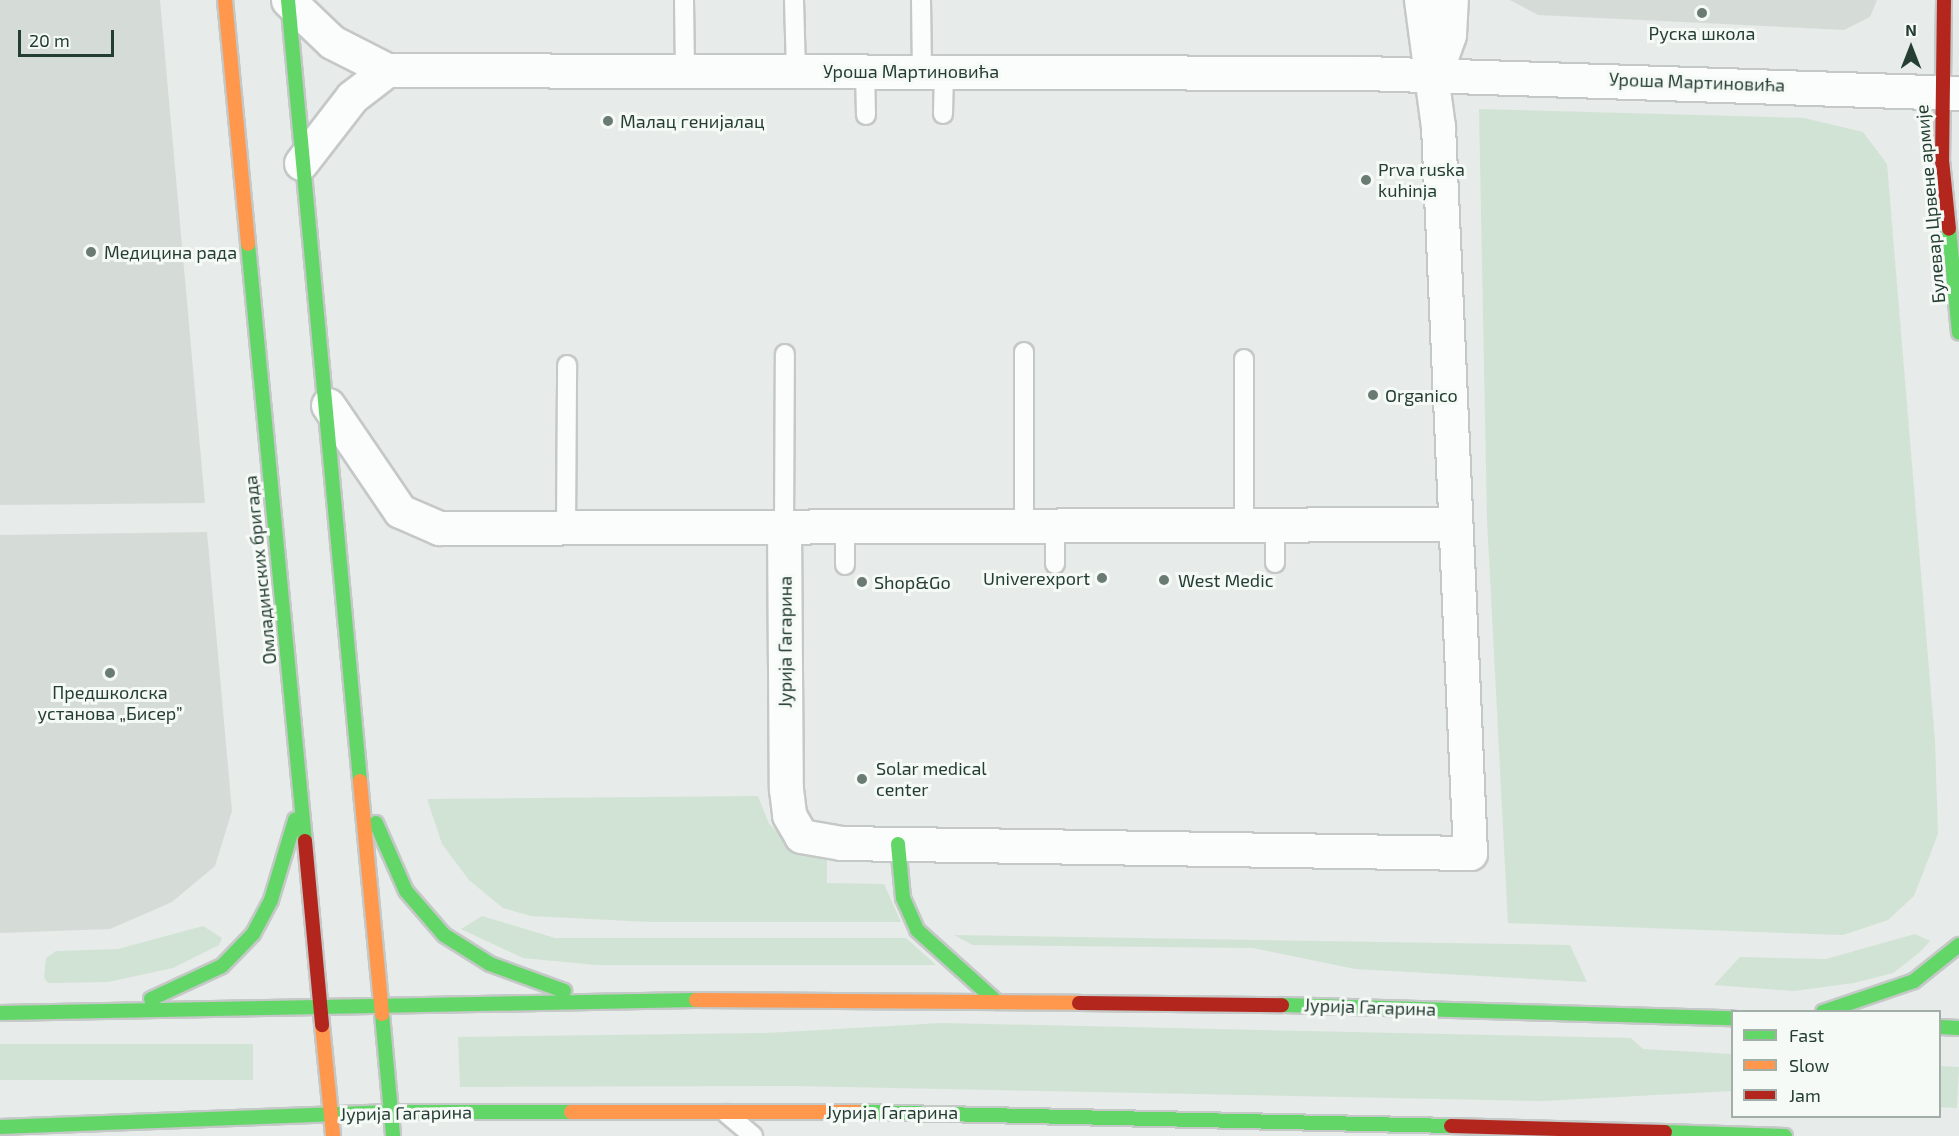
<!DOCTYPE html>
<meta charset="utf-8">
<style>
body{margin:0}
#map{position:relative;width:1959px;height:1136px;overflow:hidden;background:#e7ebe9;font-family:"Exo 2",sans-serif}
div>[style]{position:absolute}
.built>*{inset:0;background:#d5dcd8}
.green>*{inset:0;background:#d1e3d4;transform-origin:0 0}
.roads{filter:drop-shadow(2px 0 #c4c8c6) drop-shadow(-2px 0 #c4c8c6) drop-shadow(0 2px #c4c8c6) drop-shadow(0 -2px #c4c8c6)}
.lane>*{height:18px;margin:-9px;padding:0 9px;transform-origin:9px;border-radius:9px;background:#fbfcfc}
.street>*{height:33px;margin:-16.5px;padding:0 16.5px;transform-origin:16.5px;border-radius:16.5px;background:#fbfcfc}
.fast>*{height:14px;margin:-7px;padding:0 7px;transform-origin:7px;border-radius:7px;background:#63d668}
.slow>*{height:14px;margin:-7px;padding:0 7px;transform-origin:7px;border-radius:7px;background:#ff974d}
.jam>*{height:14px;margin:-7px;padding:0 7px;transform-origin:7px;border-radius:7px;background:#b3261e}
.dots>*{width:16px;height:16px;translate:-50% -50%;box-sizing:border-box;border:3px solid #f6faf7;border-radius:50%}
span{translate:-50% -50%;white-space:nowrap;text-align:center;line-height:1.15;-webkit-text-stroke:6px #f6faf7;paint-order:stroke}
.poi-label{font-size:18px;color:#253e33}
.left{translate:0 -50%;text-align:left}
.right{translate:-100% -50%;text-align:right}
.street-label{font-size:18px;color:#253e33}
.legend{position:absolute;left:1731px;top:1010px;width:210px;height:108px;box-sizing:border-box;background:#f6faf7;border:2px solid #a2afa9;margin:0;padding:8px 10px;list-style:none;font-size:18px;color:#253e33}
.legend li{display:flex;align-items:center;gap:12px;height:30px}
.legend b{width:30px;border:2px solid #a2afa9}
.north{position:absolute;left:1881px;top:18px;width:60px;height:60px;-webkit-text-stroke:4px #f6faf7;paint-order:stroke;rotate:0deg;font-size:16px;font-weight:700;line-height:24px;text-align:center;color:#253e33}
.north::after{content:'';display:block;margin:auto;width:21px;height:27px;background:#253e33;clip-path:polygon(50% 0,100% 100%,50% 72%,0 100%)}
.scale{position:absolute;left:18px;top:30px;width:96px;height:27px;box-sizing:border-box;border:3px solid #253e33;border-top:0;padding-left:8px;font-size:18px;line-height:21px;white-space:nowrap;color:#253e33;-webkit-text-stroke:4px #f6faf7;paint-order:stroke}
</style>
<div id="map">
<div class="built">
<div style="clip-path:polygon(0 0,160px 0,205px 503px,0 505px)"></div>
<div style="clip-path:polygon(1510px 0,1877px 0,1870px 17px,1844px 30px,1538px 15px)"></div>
<div style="clip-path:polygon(207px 532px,232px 811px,215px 866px,172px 902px,110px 929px,0 933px,0 535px)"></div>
</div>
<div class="green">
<div style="clip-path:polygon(1479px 109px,1804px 118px,1863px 132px,1887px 164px,1935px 741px,1938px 834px,1914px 896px,1888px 920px,1843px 935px,1508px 923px,1487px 519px)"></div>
<div style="clip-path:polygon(758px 796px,769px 824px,797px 850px,827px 857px,827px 883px,884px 884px,901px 922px,650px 922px,531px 916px,503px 908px,469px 880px,442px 844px,427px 799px)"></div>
<div style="clip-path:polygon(482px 916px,555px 938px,906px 938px,936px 965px,596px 965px,523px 958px,461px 929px)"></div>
<div style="clip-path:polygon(203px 926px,222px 938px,219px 945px,173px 968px,108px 982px,48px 983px,44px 978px,46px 958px,56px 951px,118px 949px)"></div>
<div style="clip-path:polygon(1915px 934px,1930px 941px,1919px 953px,1893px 973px,1854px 983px,1794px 991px,1714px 985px,1740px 957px,1826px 959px)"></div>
<div style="clip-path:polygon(954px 935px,1570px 945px,1587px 982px,1355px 969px,1253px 948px,973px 945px)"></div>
<div style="clip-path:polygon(942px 1023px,1631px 1038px,1643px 1049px,1732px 1054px,1732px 1091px,1542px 1101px,795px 1086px,460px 1087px,458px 1037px,767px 1033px)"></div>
<div style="left:253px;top:1044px;width:36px;height:253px;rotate:90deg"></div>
<div style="left:1940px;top:1066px;width:19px;height:41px;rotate:3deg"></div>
</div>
<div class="roads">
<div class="lane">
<div style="left:684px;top:0;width:70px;rotate:89.2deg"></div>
<div style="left:794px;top:0;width:71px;rotate:88.4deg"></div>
<div style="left:921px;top:0;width:71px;rotate:89.2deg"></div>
<div style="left:865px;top:71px;width:44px;rotate:88.7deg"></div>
<div style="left:943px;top:114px;width:43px;rotate:-88.7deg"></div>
<div style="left:1024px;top:352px;width:173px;rotate:90deg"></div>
<div style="left:1244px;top:359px;width:166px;rotate:90deg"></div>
<div style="left:1055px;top:525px;width:39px;rotate:90deg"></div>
<div style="left:1275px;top:525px;width:38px;rotate:90deg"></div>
<div style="left:784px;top:526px;width:172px;rotate:-89.7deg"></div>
<div style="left:566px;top:527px;width:162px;rotate:-89.6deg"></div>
<div style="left:845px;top:565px;width:39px;rotate:-90deg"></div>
<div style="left:727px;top:1114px;width:34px;rotate:40deg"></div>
</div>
<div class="street">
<div style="left:288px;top:0;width:61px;rotate:43.7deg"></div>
<div style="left:332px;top:42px;width:62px;rotate:27deg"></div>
<div style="left:387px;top:70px;width:978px;rotate:0.18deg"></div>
<div style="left:1365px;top:73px;width:594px;rotate:1.93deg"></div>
<div style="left:1435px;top:74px;width:41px;rotate:-70.3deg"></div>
<div style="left:1449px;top:35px;width:35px;rotate:-87deg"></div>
<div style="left:301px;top:163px;width:83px;rotate:-52.3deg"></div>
<div style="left:352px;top:97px;width:44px;rotate:-37.6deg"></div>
<div style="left:328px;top:405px;width:128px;rotate:55.8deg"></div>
<div style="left:400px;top:511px;width:43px;rotate:23.6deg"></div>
<div style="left:439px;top:528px;width:1016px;rotate:-0.23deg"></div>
<div style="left:784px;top:526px;width:263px;rotate:89.6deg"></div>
<div style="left:786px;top:789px;width:26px;rotate:83deg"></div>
<div style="left:789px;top:815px;width:24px;rotate:60deg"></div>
<div style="left:801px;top:836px;width:41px;rotate:9.9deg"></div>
<div style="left:841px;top:843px;width:629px;rotate:0.91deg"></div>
<div style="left:1470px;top:853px;width:727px;rotate:-92.52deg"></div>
<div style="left:1438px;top:127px;width:128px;rotate:-97.6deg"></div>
</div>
<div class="fast">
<div style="left:288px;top:0;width:784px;rotate:84.73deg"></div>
<div style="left:1949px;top:229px;width:104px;rotate:84.5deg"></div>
<div style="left:248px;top:244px;width:600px;rotate:84.55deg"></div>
<div style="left:376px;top:823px;width:74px;rotate:66.2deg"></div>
<div style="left:406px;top:891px;width:58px;rotate:49.2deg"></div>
<div style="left:444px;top:935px;width:54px;rotate:32.2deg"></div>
<div style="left:490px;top:964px;width:79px;rotate:20deg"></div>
<div style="left:898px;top:844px;width:54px;rotate:84.7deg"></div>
<div style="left:903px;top:898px;width:35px;rotate:66deg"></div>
<div style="left:917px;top:930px;width:108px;rotate:42deg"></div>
<div style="left:151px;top:999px;width:78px;rotate:-24.9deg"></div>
<div style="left:222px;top:966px;width:45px;rotate:-45.9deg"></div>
<div style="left:253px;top:934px;width:38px;rotate:-62deg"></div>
<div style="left:271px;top:900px;width:84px;rotate:-73.3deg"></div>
<div style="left:1282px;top:1005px;width:450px;rotate:1.7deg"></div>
<div style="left:1823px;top:1012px;width:96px;rotate:-18.8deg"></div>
<div style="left:1914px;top:981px;width:58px;rotate:-38.7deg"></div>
<div style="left:0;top:1013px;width:696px;rotate:-1.07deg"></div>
<div style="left:382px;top:1014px;width:122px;rotate:84.8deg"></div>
<div style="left:1940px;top:1027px;width:19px;rotate:3deg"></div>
<div style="left:858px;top:1112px;width:593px;rotate:1.35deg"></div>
<div style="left:0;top:1127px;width:391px;rotate:-2.2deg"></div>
<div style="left:391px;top:1112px;width:180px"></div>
<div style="left:1665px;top:1132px;width:120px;rotate:1.9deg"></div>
</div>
<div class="slow">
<div style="left:225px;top:0;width:245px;rotate:84.6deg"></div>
<div style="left:360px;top:781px;width:234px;rotate:84.6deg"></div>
<div style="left:696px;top:1000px;width:383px;rotate:0.4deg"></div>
<div style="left:322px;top:1025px;width:112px;rotate:84.3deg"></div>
<div style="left:571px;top:1112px;width:287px"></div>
</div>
<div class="jam">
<div style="left:1944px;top:0;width:160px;rotate:90.7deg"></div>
<div style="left:1942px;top:160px;width:69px;rotate:84.2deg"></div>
<div style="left:305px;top:841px;width:185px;rotate:84.7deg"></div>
<div style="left:1079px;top:1003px;width:203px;rotate:0.6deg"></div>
<div style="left:1451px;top:1126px;width:214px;rotate:1.6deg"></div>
</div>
</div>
<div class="dots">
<div style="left:1702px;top:13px;background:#697b73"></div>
<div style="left:608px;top:121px;background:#697b73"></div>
<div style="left:1366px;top:180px;background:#697b73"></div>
<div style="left:91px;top:252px;background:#697b73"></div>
<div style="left:1373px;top:395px;background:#697b73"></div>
<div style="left:1102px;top:578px;background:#697b73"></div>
<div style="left:1164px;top:580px;background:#697b73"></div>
<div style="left:862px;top:582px;background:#697b73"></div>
<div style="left:110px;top:673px;background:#697b73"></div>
<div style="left:862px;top:779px;background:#697b73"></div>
</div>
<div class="poi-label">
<span style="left:1702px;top:33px">Руска школа</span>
<span class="left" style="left:620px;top:121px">Малац генијалац</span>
<span class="left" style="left:1378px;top:180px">Prva ruska<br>kuhinja</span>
<span class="left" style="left:104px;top:252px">Медицина рада</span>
<span class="left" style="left:1385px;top:395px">Organico</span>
<span class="right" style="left:1090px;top:578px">Univerexport</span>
<span class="left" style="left:1178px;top:580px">West Medic</span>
<span class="left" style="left:874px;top:582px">Shop&amp;Go</span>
<span style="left:110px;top:703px">Предшколска<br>установа „Бисер”</span>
<span class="left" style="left:876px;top:779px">Solar medical<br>center</span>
</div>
<div class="street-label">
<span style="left:911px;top:71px">Уроша Мартиновића</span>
<span style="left:1697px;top:82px;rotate:2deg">Уроша Мартиновића</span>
<span style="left:1930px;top:204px;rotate:-95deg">Булевар Црвене армије</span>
<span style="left:260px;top:570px;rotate:-96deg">Омладинских бригада</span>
<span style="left:785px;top:642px;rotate:-90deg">Јурија Гагарина</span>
<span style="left:1370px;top:1007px;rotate:2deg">Јурија Гагарина</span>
<span style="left:892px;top:1112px">Јурија Гагарина</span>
<span style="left:406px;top:1113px;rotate:-1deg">Јурија Гагарина</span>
</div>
<ul class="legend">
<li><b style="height:8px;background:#63d668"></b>Fast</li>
<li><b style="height:8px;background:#ff974d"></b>Slow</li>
<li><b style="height:8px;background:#b3261e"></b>Jam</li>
</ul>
<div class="north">N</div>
<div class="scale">20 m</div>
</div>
